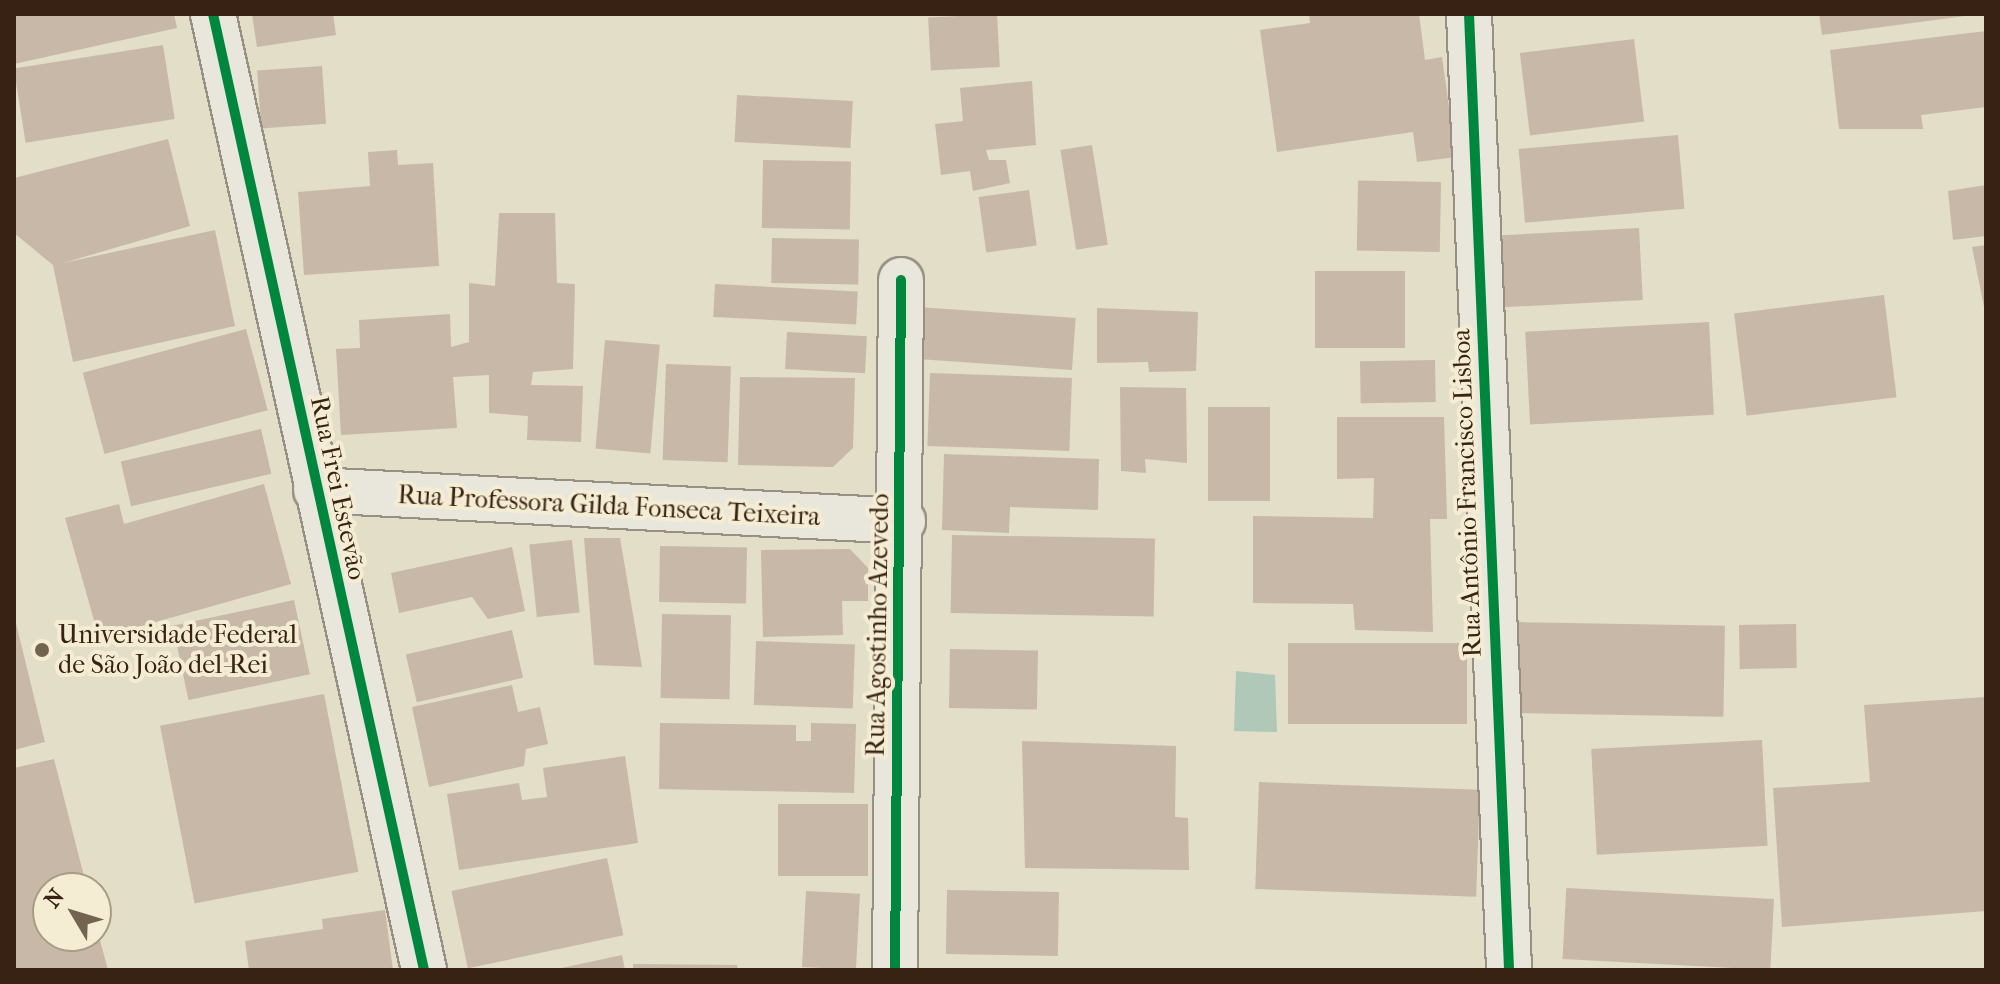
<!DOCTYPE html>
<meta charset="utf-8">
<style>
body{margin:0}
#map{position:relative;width:2000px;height:984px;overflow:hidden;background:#e3dec8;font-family:"IM FELL French Canon",serif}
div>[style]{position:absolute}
.water>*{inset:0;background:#b0c8b7}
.building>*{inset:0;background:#c7b8a8;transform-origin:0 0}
.roads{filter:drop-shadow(2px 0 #979083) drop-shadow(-2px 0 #979083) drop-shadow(0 2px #979083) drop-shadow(0 -2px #979083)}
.minor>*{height:44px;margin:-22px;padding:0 22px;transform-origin:22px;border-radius:22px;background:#e9e6db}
.cycleway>*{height:10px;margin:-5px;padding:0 5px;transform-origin:5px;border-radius:5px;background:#00873e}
.dots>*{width:22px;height:22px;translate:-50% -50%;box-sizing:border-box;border:4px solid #f5edd3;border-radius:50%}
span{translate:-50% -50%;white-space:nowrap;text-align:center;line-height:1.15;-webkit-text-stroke:8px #f5edd3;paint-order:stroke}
.street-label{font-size:26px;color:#372213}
.poi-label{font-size:26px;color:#372213}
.left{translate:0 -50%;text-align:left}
.frame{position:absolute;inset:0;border:16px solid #372213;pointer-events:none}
.north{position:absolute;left:32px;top:872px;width:80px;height:80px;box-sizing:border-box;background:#f5edd3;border:2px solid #a99c86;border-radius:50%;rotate:308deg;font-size:22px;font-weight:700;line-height:32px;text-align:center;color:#372213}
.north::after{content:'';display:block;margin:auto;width:28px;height:36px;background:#736452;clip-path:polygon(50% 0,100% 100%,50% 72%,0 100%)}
</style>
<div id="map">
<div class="water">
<div style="clip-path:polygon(1236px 671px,1275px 675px,1277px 732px,1234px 731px)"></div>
</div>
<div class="building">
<div style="clip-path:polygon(14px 14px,174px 14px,177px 28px,14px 64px)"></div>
<div style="clip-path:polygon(252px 14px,333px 14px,336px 35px,257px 47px)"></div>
<div style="left:997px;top:14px;width:53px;height:69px;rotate:87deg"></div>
<div style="clip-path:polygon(1309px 14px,1419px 14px,1425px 60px,1442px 57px,1456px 157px,1417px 162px,1413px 132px,1277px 152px,1260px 30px,1310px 23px)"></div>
<div style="clip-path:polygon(1819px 14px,1965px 14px,1965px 16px,1822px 35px)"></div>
<div style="clip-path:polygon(1986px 31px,1986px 107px,1921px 115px,1923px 129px,1839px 129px,1830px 50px)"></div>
<div style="left:1634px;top:39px;width:83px;height:115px;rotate:83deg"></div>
<div style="left:163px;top:45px;width:75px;height:151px;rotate:81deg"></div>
<div style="left:322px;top:66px;width:58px;height:65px;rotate:86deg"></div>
<div style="clip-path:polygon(1032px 81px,1036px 145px,986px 150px,989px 160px,1006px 160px,1010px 183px,973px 191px,970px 171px,941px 175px,935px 124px,963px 121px,960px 88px)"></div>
<div style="left:737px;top:95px;width:116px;height:47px;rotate:3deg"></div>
<div style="left:1678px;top:135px;width:74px;height:160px;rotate:85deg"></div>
<div style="clip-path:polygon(168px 139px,190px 226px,63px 263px,215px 230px,235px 326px,73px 362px,53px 265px,14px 233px,14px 178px)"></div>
<div style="left:1092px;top:145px;width:101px;height:32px;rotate:81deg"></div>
<div style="clip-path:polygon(397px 150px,398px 165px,433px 163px,439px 266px,304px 275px,298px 192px,370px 186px,368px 152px)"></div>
<div style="left:763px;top:160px;width:88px;height:68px;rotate:1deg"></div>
<div style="left:1441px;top:182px;width:70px;height:83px;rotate:91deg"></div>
<div style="clip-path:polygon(1986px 185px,1986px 236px,1953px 240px,1948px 191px)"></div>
<div style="left:1029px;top:190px;width:56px;height:51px;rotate:82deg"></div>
<div style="clip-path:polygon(499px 213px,555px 213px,557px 283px,575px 284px,573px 369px,533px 372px,531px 385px,583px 386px,581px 442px,527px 440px,528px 416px,489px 413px,489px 375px,453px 377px,457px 428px,341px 435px,336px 349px,360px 348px,359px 320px,450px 314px,451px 347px,469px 342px,469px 283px,495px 286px)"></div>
<div style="left:1639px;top:228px;width:72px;height:142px;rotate:87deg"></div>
<div style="left:772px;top:238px;width:87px;height:45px;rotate:1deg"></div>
<div style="clip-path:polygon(1986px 245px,1986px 312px,1985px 312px,1972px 247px)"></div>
<div style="left:1315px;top:271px;width:90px;height:77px"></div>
<div style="left:715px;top:284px;width:143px;height:33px;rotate:3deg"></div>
<div style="left:1884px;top:295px;width:103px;height:151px;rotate:83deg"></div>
<div style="left:918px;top:307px;width:158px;height:52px;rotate:4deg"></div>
<div style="clip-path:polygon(1097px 308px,1198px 312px,1196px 371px,1149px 372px,1148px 362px,1097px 363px)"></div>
<div style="left:1709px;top:322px;width:93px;height:184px;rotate:87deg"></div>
<div style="left:246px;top:329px;width:84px;height:169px;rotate:75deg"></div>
<div style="left:787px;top:332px;width:80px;height:37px;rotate:3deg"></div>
<div style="left:605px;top:340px;width:55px;height:109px;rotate:5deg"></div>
<div style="left:1435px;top:360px;width:42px;height:75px;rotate:89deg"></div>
<div style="left:666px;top:364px;width:65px;height:96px;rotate:2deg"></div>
<div style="left:930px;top:373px;width:142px;height:73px;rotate:2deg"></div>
<div style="clip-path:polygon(740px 377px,855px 378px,853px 448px,833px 467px,738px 465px)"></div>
<div style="clip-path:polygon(1120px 387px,1186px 388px,1187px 463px,1145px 459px,1146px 473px,1121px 471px)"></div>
<div style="left:1270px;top:407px;width:94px;height:62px;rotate:90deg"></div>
<div style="clip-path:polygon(1337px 417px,1444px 417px,1447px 519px,1430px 519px,1433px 632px,1355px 630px,1353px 604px,1253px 603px,1253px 516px,1373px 518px,1374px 478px,1337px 479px)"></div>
<div style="left:261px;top:429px;width:46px;height:144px;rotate:77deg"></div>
<div style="clip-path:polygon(944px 454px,1099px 459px,1098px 510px,1010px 507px,1009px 533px,942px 530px)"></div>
<div style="clip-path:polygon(264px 484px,291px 584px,99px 638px,65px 518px,119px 504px,124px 524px)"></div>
<div style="left:952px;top:535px;width:203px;height:78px;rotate:1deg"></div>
<div style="clip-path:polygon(584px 538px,620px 538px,642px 667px,594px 665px)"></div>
<div style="left:572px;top:540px;width:73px;height:43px;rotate:84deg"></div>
<div style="left:660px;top:546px;width:87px;height:56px;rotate:1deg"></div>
<div style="clip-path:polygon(512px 547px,525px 611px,488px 619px,472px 597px,399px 613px,391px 573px)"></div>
<div style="clip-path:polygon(850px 549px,868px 568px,868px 601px,842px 601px,843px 635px,763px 637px,761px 550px)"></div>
<div style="left:294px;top:600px;width:76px;height:124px;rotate:78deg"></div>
<div style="left:662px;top:614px;width:69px;height:84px;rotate:1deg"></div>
<div style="clip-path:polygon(14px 615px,45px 742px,14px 750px)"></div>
<div style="left:1516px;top:622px;width:209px;height:91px;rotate:1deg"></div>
<div style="left:1796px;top:624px;width:44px;height:57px;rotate:89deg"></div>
<div style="left:512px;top:630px;width:49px;height:109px;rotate:77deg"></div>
<div style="left:756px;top:641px;width:99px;height:64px;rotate:2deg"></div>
<div style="left:1288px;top:643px;width:179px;height:81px"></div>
<div style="left:950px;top:649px;width:88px;height:59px;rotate:1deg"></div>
<div style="clip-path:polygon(512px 685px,518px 712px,540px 707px,548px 744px,526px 749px,524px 766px,429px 787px,412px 707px)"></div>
<div style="left:324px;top:694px;width:181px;height:167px;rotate:79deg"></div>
<div style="clip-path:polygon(1986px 697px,1986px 911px,1782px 927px,1773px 788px,1870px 782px,1864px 705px)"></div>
<div style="clip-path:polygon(660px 723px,796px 725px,796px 741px,811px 741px,811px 723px,856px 724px,854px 793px,659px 789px)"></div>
<div style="left:1762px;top:740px;width:106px;height:171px;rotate:87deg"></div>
<div style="clip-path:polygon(1022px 741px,1176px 746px,1175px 817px,1188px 818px,1189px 870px,1025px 868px)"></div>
<div style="clip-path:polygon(625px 756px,638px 843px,459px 870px,447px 794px,519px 783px,522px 800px,547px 797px,543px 768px)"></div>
<div style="clip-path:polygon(54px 759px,87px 888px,48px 888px,48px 936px,96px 936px,97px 929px,108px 970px,14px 970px,14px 768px)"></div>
<div style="left:1259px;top:782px;width:221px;height:107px;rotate:2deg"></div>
<div style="left:778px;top:804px;width:90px;height:72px"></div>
<div style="left:607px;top:858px;width:79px;height:159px;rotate:78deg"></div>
<div style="left:947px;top:890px;width:112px;height:64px;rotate:1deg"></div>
<div style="left:806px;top:891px;width:54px;height:76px;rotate:3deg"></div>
<div style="left:1774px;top:899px;width:71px;height:208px;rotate:93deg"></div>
<div style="clip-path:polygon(385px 910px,393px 970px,249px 970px,245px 941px,323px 929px,322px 919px)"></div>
<div style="clip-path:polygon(622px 955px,625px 970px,557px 970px,557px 969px)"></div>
<div style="clip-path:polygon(633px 964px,737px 965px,738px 970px,633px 970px)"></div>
</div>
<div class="roads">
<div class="minor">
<div style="left:213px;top:14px;width:979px;rotate:77.55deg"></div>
<div style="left:1469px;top:14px;width:957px;rotate:87.6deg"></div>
<div style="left:316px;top:490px;width:588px;rotate:3.02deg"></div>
<div style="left:895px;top:970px;width:690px;rotate:-89.5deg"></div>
</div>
</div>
<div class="cycleway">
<div style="left:213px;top:14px;width:979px;rotate:77.55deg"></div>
<div style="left:1469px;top:14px;width:957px;rotate:87.6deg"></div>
<div style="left:895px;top:970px;width:690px;rotate:-89.5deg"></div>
</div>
<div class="dots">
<div style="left:42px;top:650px;background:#736452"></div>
</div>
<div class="street-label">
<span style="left:338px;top:488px;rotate:78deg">Rua Frei Estevão</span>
<span style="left:1467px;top:493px;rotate:-92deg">Rua Antônio Francisco Lisboa</span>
<span style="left:609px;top:506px;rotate:3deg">Rua Professora Gilda Fonseca Teixeira</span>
<span style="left:878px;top:625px;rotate:-89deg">Rua Agostinho Azevedo</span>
</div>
<div class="poi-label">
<span class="left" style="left:58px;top:650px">Universidade Federal<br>de São João del-Rei</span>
</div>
<div class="frame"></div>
<div class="north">N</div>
</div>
